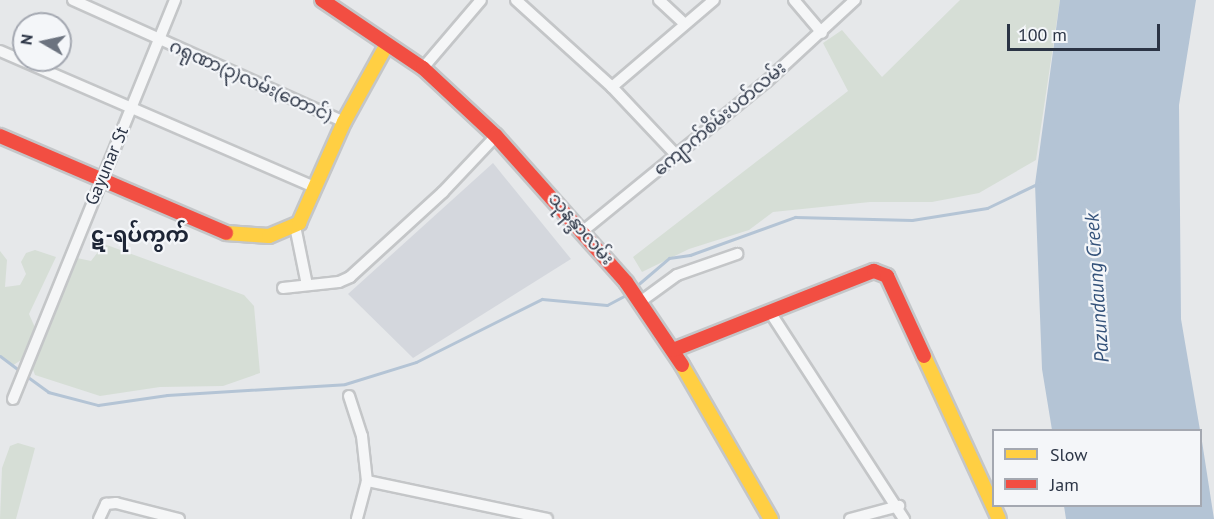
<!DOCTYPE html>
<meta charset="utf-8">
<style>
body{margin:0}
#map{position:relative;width:1214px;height:519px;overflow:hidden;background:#e6e8ea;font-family:"PT Sans","Noto Sans Myanmar",sans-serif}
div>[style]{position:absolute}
.built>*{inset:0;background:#d4d7dd}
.green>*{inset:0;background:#d6ded6}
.water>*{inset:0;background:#b4c4d5}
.stream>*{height:3px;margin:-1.5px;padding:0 1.5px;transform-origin:1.5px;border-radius:1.5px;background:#b4c4d5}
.roads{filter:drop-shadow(2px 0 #c4c6c8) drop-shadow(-2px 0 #c4c6c8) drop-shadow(0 2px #c4c6c8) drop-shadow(0 -2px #c4c6c8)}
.street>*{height:10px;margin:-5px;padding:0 5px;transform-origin:5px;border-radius:5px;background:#f5f6f7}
.slow>*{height:14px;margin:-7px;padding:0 7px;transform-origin:7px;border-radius:7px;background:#ffcf43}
.jam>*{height:14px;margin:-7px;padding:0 7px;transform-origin:7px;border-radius:7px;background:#f24e42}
span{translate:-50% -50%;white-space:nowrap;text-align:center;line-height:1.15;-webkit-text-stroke:4.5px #f4f6f9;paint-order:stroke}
.street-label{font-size:18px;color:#2b3445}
.water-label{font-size:20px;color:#34527a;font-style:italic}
.quarter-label{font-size:21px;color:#1d2536;font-weight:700}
.legend{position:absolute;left:992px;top:429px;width:210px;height:78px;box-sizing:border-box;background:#f4f6f9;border:2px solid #a4a8b1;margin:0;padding:8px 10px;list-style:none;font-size:18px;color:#2b3445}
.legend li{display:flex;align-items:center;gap:12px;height:30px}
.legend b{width:30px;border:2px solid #a4a8b1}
.north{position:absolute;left:12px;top:12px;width:60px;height:60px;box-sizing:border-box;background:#f4f6f9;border:2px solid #a4a8b1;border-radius:50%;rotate:279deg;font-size:16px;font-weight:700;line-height:24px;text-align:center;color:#2b3445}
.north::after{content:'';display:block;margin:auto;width:21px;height:27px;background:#6c737f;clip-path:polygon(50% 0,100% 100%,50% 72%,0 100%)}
.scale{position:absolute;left:1007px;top:24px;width:153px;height:27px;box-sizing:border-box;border:3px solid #2b3445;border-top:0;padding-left:8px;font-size:18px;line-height:21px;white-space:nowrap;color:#2b3445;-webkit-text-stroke:4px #f4f6f9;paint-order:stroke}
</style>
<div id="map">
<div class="built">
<div style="clip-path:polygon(493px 163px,571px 259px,413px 358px,348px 294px)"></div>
</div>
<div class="green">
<div style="clip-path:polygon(960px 0,1060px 0,1036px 160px,979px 193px,932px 202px,870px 202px,773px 212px,749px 230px,689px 249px,642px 272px,633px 257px,848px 91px,823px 43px,842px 30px,882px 77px)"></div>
<div style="clip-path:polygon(104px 244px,244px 295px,254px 306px,260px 373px,223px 386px,160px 387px,100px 396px,35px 375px,32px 367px,77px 258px,91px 261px)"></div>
<div style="clip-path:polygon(35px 250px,56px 257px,29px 314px,37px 332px,27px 356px,12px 366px,0 357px,0 251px,7px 260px,5px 287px,20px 285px,26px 274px,21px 262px,26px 253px)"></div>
<div style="clip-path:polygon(18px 443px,35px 448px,16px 519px,0 519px,2px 468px,10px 446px)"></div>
</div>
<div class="water">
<div style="clip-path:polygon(1060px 0,1196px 0,1179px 105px,1181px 319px,1200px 430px,1052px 430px,1042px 369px,1035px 184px)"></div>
<div style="clip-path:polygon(1201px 435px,1214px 519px,1066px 519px,1064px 506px,1200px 506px)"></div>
</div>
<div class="stream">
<div style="left:635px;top:287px;width:45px;rotate:-40.5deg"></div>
<div style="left:669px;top:258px;width:21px;rotate:-8deg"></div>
<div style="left:690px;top:255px;width:112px;rotate:-19.9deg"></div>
<div style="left:795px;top:217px;width:117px;rotate:1.5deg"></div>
<div style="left:912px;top:220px;width:76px;rotate:-9.1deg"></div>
<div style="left:987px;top:208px;width:58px;rotate:-25.7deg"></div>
<div style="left:0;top:356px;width:25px;rotate:37deg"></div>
<div style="left:25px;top:375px;width:29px;rotate:36deg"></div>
<div style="left:48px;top:392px;width:52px;rotate:14.6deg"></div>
<div style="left:98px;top:405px;width:70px;rotate:-8.2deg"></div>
<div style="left:167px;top:395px;width:178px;rotate:-3.5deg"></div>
<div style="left:345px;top:384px;width:74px;rotate:-17.2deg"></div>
<div style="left:416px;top:362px;width:141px;rotate:-26.6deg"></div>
<div style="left:542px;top:299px;width:65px;rotate:5.3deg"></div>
<div style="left:607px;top:305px;width:24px;rotate:-28deg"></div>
</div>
<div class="roads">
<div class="street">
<div style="left:73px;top:0;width:297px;rotate:24.2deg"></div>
<div style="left:516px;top:0;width:130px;rotate:42.2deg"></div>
<div style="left:612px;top:87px;width:93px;rotate:46.7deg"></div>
<div style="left:659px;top:0;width:34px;rotate:43deg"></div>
<div style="left:794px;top:0;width:43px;rotate:49.7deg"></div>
<div style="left:0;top:51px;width:344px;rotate:23.4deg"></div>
<div style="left:423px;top:68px;width:89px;rotate:-49.5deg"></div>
<div style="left:612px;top:87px;width:134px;rotate:-40.5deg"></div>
<div style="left:295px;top:226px;width:60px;rotate:78.5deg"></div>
<div style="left:583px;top:231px;width:236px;rotate:-39.2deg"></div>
<div style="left:766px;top:82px;width:121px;rotate:-42.7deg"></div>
<div style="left:283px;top:288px;width:56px;rotate:-6.1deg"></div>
<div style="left:339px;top:282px;width:12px;rotate:-24deg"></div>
<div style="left:350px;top:277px;width:126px;rotate:-42.4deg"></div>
<div style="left:443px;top:192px;width:77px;rotate:-46.6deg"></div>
<div style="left:640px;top:302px;width:46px;rotate:-36.1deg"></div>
<div style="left:677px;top:275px;width:64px;rotate:-19.3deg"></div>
<div style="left:770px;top:312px;width:247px;rotate:57.1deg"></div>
<div style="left:349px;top:396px;width:42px;rotate:72deg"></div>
<div style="left:362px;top:436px;width:45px;rotate:83.7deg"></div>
<div style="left:367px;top:481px;width:39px;rotate:105deg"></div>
<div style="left:13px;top:399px;width:431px;rotate:-67.9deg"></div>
<div style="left:367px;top:481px;width:184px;rotate:11.9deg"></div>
<div style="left:99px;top:519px;width:17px;rotate:-65deg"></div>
<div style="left:106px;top:504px;width:10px;rotate:-6deg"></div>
<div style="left:116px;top:503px;width:65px;rotate:14.3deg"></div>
<div style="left:850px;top:519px;width:51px;rotate:-14.9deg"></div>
</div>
<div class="slow">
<div style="left:226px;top:233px;width:43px;rotate:4deg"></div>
<div style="left:269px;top:236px;width:33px;rotate:-23deg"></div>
<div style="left:299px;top:223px;width:111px;rotate:-66deg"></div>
<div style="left:344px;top:122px;width:89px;rotate:-61.1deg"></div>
<div style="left:924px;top:356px;width:179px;rotate:65.3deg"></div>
<div style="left:682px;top:365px;width:178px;rotate:60deg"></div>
</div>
<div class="jam">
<div style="left:322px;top:0;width:122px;rotate:34deg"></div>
<div style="left:423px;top:68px;width:100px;rotate:43deg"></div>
<div style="left:496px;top:136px;width:195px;rotate:48.3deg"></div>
<div style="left:626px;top:282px;width:100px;rotate:56deg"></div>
<div style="left:0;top:136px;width:246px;rotate:23.2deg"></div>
<div style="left:673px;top:350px;width:216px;rotate:-21.5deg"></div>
<div style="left:874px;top:271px;width:14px;rotate:21deg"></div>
<div style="left:887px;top:276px;width:88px;rotate:65.2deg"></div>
</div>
</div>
<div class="street-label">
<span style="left:251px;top:81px;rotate:24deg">ဂရုဏာ(၃)လမ်း(တောင်)</span>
<span style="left:720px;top:119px;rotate:-40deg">ကျောက်စိမ်းပတ်လမ်း</span>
<span style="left:107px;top:166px;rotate:-67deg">Gayunar St</span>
<span style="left:581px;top:229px;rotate:49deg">သုနန္ဒာလမ်း</span>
</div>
<div class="water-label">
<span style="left:1097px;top:288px;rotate:-94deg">Pazundaung Creek</span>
</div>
<div class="quarter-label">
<span style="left:140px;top:235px">ဋ-ရပ်ကွက်</span>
</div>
<ul class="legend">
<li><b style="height:8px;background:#ffcf43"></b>Slow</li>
<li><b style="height:8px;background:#f24e42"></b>Jam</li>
</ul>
<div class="north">N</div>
<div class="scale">100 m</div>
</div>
